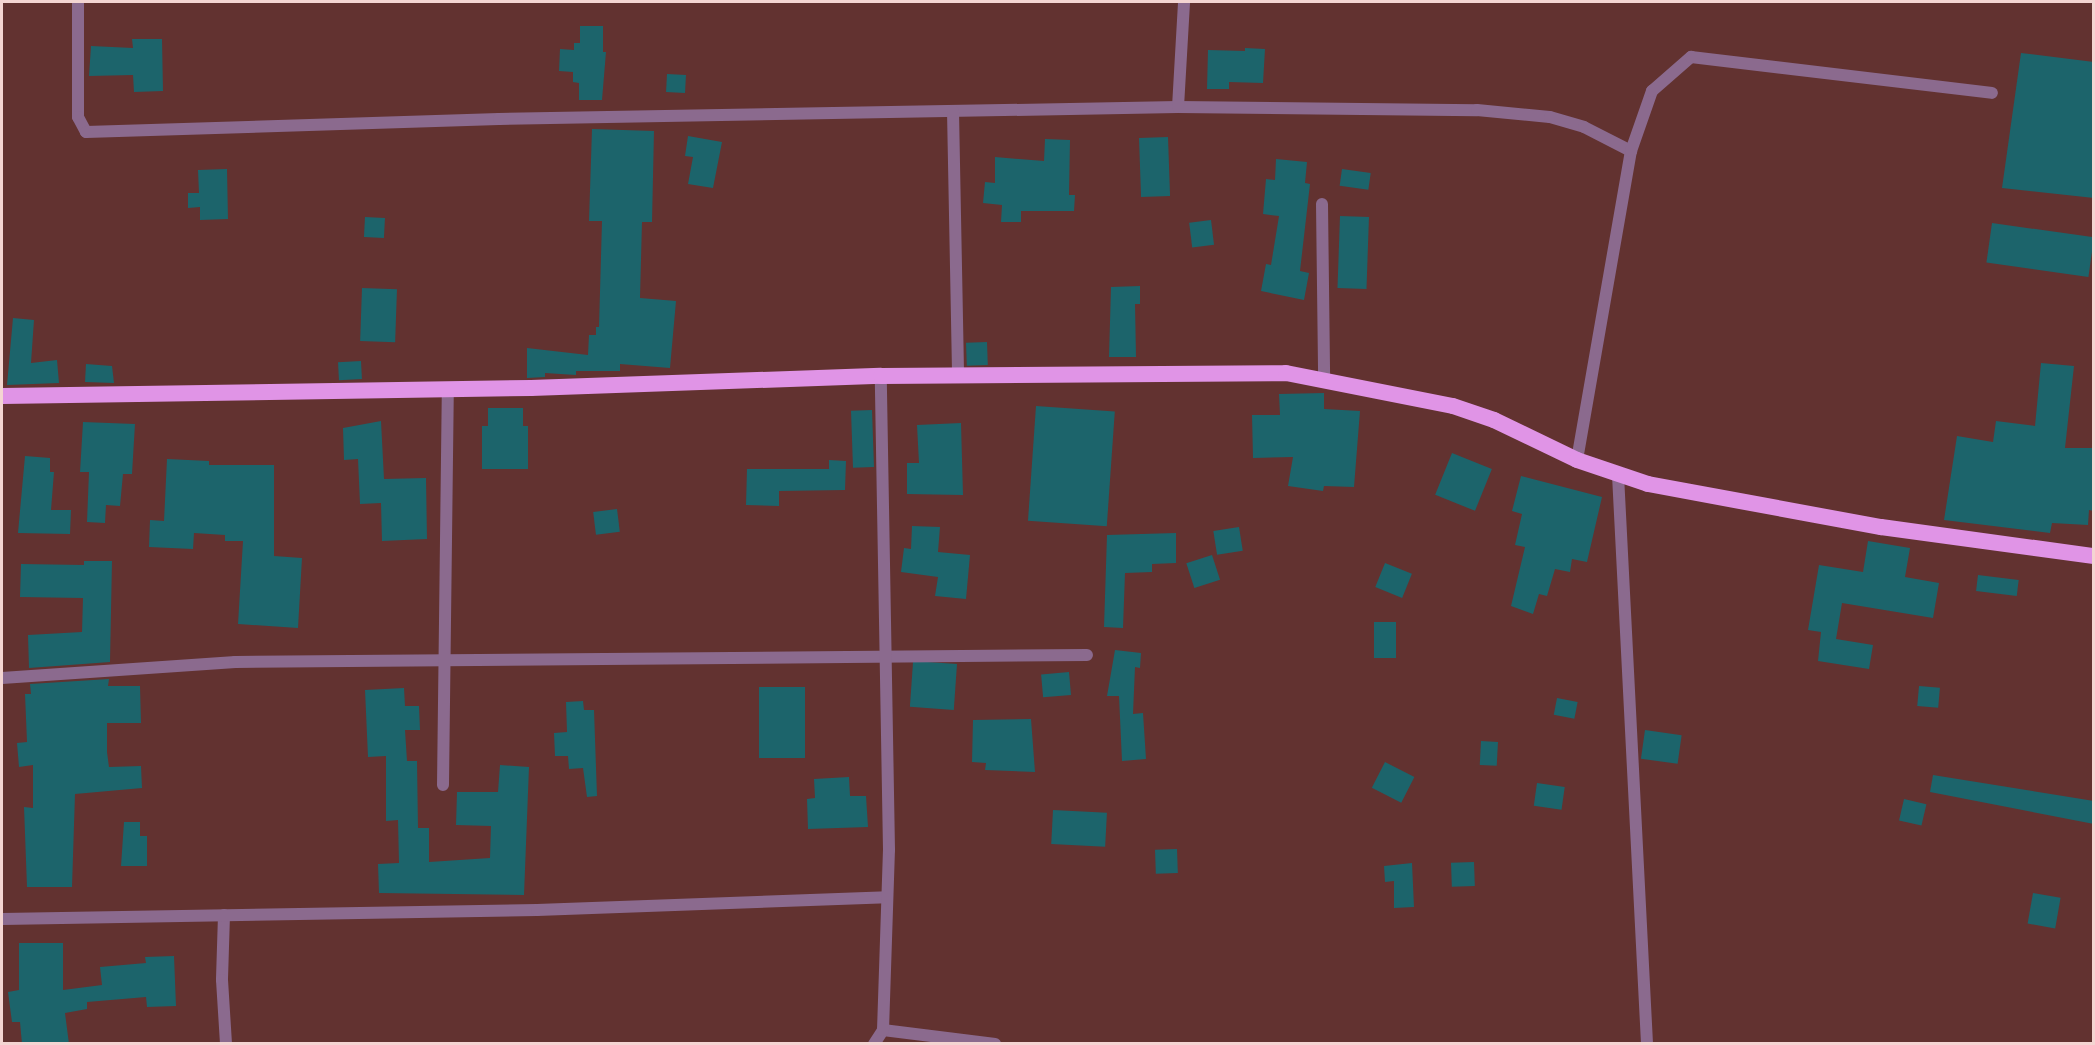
<!DOCTYPE html>
<style>
body{margin:0}
#map{position:relative;width:2095px;height:1045px;overflow:hidden;background:#623230;font-family:Overpass,sans-serif}
div>[style]{position:absolute}
.building>*{inset:0;background:#1c646b;transform-origin:0 0}
.minor>*{height:12px;margin:-6px;padding:0 6px;transform-origin:6px;border-radius:6px;background:#8b6a8e}
.trunk>*{height:16px;margin:-8px;padding:0 8px;transform-origin:8px;border-radius:8px;background:#e094e6}
span{translate:-50% -50%;white-space:nowrap;text-align:center;line-height:1.15;-webkit-text-stroke:4.5px #382220;paint-order:stroke}
.frame{position:absolute;inset:0;border:3px solid #f4d5d2;pointer-events:none}
</style>
<div id="map">
<div class="building">
<div style="clip-path:polygon(580px 26px,603px 26px,603px 52px,606px 52px,602px 100px,579px 100px,579px 83px,573px 82px,573px 72px,559px 71px,560px 49px,574px 50px,574px 43px,580px 43px)"></div>
<div style="clip-path:polygon(132px 39px,162px 39px,163px 91px,134px 92px,133px 75px,89px 76px,91px 46px,133px 48px)"></div>
<div style="clip-path:polygon(1245px 48px,1265px 49px,1263px 83px,1229px 82px,1229px 89px,1207px 89px,1208px 50px,1245px 51px)"></div>
<div style="clip-path:polygon(2021px 53px,2094px 62px,2094px 198px,2002px 188px)"></div>
<div style="left:667px;top:74px;width:19px;height:18px;rotate:3deg"></div>
<div style="clip-path:polygon(592px 129px,654px 131px,652px 222px,642px 222px,640px 298px,676px 301px,670px 368px,620px 364px,620px 371px,576px 371px,576px 375px,545px 373px,545px 377px,527px 378px,527px 348px,588px 355px,589px 335px,596px 335px,596px 327px,599px 327px,602px 221px,589px 221px)"></div>
<div style="clip-path:polygon(688px 136px,722px 142px,713px 188px,688px 184px,693px 157px,685px 156px)"></div>
<div style="left:1168px;top:137px;width:59px;height:29px;rotate:88deg"></div>
<div style="clip-path:polygon(1045px 139px,1070px 140px,1069px 195px,1075px 195px,1074px 211px,1021px 211px,1021px 222px,1001px 222px,1002px 205px,983px 203px,985px 182px,995px 183px,995px 157px,1044px 161px)"></div>
<div style="clip-path:polygon(1276px 159px,1307px 162px,1305px 183px,1310px 184px,1300px 271px,1309px 273px,1304px 300px,1261px 291px,1266px 264px,1271px 265px,1279px 216px,1263px 214px,1266px 179px,1275px 180px)"></div>
<div style="clip-path:polygon(227px 169px,228px 219px,200px 220px,200px 207px,188px 208px,188px 193px,199px 193px,198px 170px)"></div>
<div style="left:1342px;top:169px;width:29px;height:17px;rotate:8deg"></div>
<div style="left:1340px;top:216px;width:29px;height:72px;rotate:2deg"></div>
<div style="left:365px;top:217px;width:20px;height:20px;rotate:3deg"></div>
<div style="left:1211px;top:220px;width:25px;height:22px;rotate:83deg"></div>
<div style="left:1992px;top:223px;width:103px;height:40px;rotate:8deg"></div>
<div style="clip-path:polygon(1140px 286px,1140px 304px,1135px 304px,1136px 357px,1109px 357px,1111px 287px)"></div>
<div style="left:362px;top:288px;width:35px;height:53px;rotate:2deg"></div>
<div style="clip-path:polygon(13px 318px,34px 320px,31px 363px,57px 360px,59px 383px,7px 385px)"></div>
<div style="left:987px;top:342px;width:23px;height:21px;rotate:88deg"></div>
<div style="left:361px;top:361px;width:18px;height:23px;rotate:87deg"></div>
<div style="clip-path:polygon(2041px 363px,2074px 366px,2065px 448px,2094px 448px,2094px 511px,2089px 510px,2088px 525px,2052px 523px,2050px 533px,1944px 520px,1957px 436px,1993px 442px,1996px 421px,2035px 426px)"></div>
<div style="clip-path:polygon(86px 364px,112px 366px,114px 383px,85px 382px)"></div>
<div style="clip-path:polygon(1324px 393px,1324px 409px,1360px 411px,1354px 487px,1324px 486px,1323px 491px,1288px 486px,1293px 457px,1253px 458px,1252px 415px,1280px 415px,1279px 394px)"></div>
<div style="left:1036px;top:406px;width:79px;height:115px;rotate:4deg"></div>
<div style="clip-path:polygon(488px 408px,523px 408px,523px 426px,528px 426px,528px 469px,482px 469px,482px 426px,488px 426px)"></div>
<div style="left:872px;top:410px;width:57px;height:21px;rotate:88deg"></div>
<div style="clip-path:polygon(381px 421px,384px 479px,426px 478px,427px 539px,382px 541px,381px 503px,360px 504px,358px 459px,344px 460px,343px 428px)"></div>
<div style="clip-path:polygon(83px 422px,135px 424px,132px 474px,123px 474px,120px 506px,106px 505px,105px 523px,87px 522px,89px 472px,80px 472px)"></div>
<div style="clip-path:polygon(961px 423px,963px 495px,907px 494px,907px 463px,919px 463px,917px 425px)"></div>
<div style="left:1452px;top:453px;width:43px;height:45px;rotate:22deg"></div>
<div style="clip-path:polygon(25px 456px,50px 458px,50px 472px,54px 472px,51px 510px,71px 510px,70px 534px,18px 533px)"></div>
<div style="clip-path:polygon(167px 459px,209px 461px,209px 465px,274px 465px,274px 556px,302px 558px,298px 628px,238px 624px,243px 541px,225px 541px,225px 535px,194px 533px,193px 549px,149px 547px,150px 520px,164px 521px)"></div>
<div style="clip-path:polygon(829px 460px,846px 461px,845px 490px,779px 491px,779px 506px,746px 505px,747px 469px,829px 469px)"></div>
<div style="clip-path:polygon(1521px 476px,1602px 497px,1587px 562px,1572px 559px,1570px 572px,1555px 569px,1547px 596px,1539px 594px,1533px 614px,1511px 606px,1525px 547px,1515px 545px,1522px 514px,1512px 511px)"></div>
<div style="left:617px;top:509px;width:23px;height:24px;rotate:83deg"></div>
<div style="clip-path:polygon(912px 526px,940px 527px,938px 552px,970px 555px,966px 599px,935px 596px,938px 577px,901px 572px,904px 548px,911px 549px)"></div>
<div style="left:1239px;top:527px;width:24px;height:26px;rotate:81deg"></div>
<div style="clip-path:polygon(1176px 533px,1176px 563px,1152px 564px,1152px 572px,1125px 573px,1123px 628px,1104px 627px,1107px 535px)"></div>
<div style="clip-path:polygon(1868px 541px,1910px 548px,1905px 577px,1939px 583px,1933px 618px,1842px 603px,1836px 639px,1873px 645px,1869px 669px,1818px 661px,1821px 632px,1808px 630px,1819px 565px,1863px 572px)"></div>
<div style="left:1212px;top:555px;width:26px;height:27px;rotate:72deg"></div>
<div style="clip-path:polygon(84px 561px,112px 561px,110px 662px,29px 668px,28px 635px,82px 632px,83px 598px,20px 597px,21px 564px,84px 565px)"></div>
<div style="left:1385px;top:563px;width:29px;height:26px;rotate:22deg"></div>
<div style="left:1978px;top:575px;width:41px;height:16px;rotate:7deg"></div>
<div style="left:1396px;top:622px;width:36px;height:22px;rotate:90deg"></div>
<div style="clip-path:polygon(1115px 650px,1141px 653px,1140px 668px,1135px 667px,1133px 714px,1143px 713px,1146px 759px,1122px 761px,1119px 696px,1107px 696px)"></div>
<div style="left:957px;top:664px;width:46px;height:44px;rotate:94deg"></div>
<div style="left:1069px;top:672px;width:23px;height:28px;rotate:85deg"></div>
<div style="clip-path:polygon(109px 679px,108px 686px,140px 686px,141px 723px,107px 723px,107px 752px,109px 767px,141px 766px,142px 788px,75px 794px,72px 887px,27px 887px,24px 807px,33px 808px,33px 765px,19px 767px,17px 743px,27px 742px,25px 694px,31px 694px,30px 684px)"></div>
<div style="left:1919px;top:686px;width:21px;height:20px;rotate:5deg"></div>
<div style="left:759px;top:687px;width:46px;height:71px"></div>
<div style="clip-path:polygon(404px 688px,405px 706px,419px 706px,420px 730px,405px 730px,407px 761px,417px 761px,418px 828px,429px 828px,429px 862px,490px 858px,491px 826px,456px 825px,457px 792px,498px 792px,500px 765px,529px 767px,524px 895px,379px 893px,378px 864px,399px 863px,398px 820px,386px 821px,386px 756px,368px 757px,365px 690px)"></div>
<div style="left:1557px;top:698px;width:21px;height:17px;rotate:11deg"></div>
<div style="clip-path:polygon(583px 701px,584px 710px,594px 710px,597px 796px,587px 797px,583px 768px,569px 769px,568px 756px,555px 756px,554px 733px,567px 732px,566px 702px)"></div>
<div style="clip-path:polygon(1031px 719px,1035px 772px,985px 770px,986px 763px,972px 762px,973px 720px)"></div>
<div style="left:1645px;top:730px;width:37px;height:29px;rotate:8deg"></div>
<div style="left:1481px;top:741px;width:17px;height:24px;rotate:3deg"></div>
<div style="left:1385px;top:762px;width:33px;height:29px;rotate:27deg"></div>
<div style="clip-path:polygon(1933px 775px,2094px 801px,2094px 824px,1930px 792px)"></div>
<div style="clip-path:polygon(849px 777px,850px 796px,866px 796px,868px 827px,808px 829px,807px 799px,815px 798px,814px 779px)"></div>
<div style="left:1537px;top:783px;width:28px;height:23px;rotate:8deg"></div>
<div style="left:1904px;top:799px;width:23px;height:22px;rotate:13deg"></div>
<div style="left:1053px;top:810px;width:54px;height:34px;rotate:3deg"></div>
<div style="clip-path:polygon(124px 822px,140px 822px,140px 836px,147px 836px,147px 866px,121px 866px)"></div>
<div style="left:1177px;top:849px;width:24px;height:22px;rotate:88deg"></div>
<div style="left:1474px;top:862px;width:24px;height:23px;rotate:88deg"></div>
<div style="clip-path:polygon(1412px 863px,1414px 907px,1394px 908px,1394px 881px,1385px 882px,1384px 866px)"></div>
<div style="left:2033px;top:893px;width:28px;height:31px;rotate:10deg"></div>
<div style="clip-path:polygon(19px 943px,63px 943px,63px 990px,102px 985px,100px 967px,146px 963px,145px 957px,174px 956px,176px 1006px,147px 1007px,146px 997px,87px 1002px,87px 1009px,65px 1013px,69px 1044px,22px 1044px,20px 1022px,12px 1022px,8px 992px,19px 990px)"></div>
</div>
<div class="minor">
<div style="left:78px;top:2px;width:115px;rotate:90deg"></div>
<div style="left:78px;top:117px;width:17px;rotate:62deg"></div>
<div style="left:86px;top:132px;width:413px;rotate:-1.8deg"></div>
<div style="left:499px;top:119px;width:679px;rotate:-1.01deg"></div>
<div style="left:1178px;top:107px;width:299px;rotate:0.6deg"></div>
<div style="left:1477px;top:110px;width:73px;rotate:5.5deg"></div>
<div style="left:1550px;top:117px;width:35px;rotate:16deg"></div>
<div style="left:1584px;top:127px;width:53px;rotate:27.1deg"></div>
<div style="left:1178px;top:107px;width:105px;rotate:-86.7deg"></div>
<div style="left:953px;top:111px;width:263px;rotate:88.9deg"></div>
<div style="left:1322px;top:204px;width:174px;rotate:89.3deg"></div>
<div style="left:1577px;top:460px;width:314px;rotate:-80.1deg"></div>
<div style="left:1631px;top:151px;width:64px;rotate:-70.7deg"></div>
<div style="left:1652px;top:91px;width:52px;rotate:-41.1deg"></div>
<div style="left:1691px;top:57px;width:303px;rotate:6.8deg"></div>
<div style="left:1618px;top:475px;width:570px;rotate:87.08deg"></div>
<div style="left:2px;top:678px;width:234px;rotate:-3.9deg"></div>
<div style="left:235px;top:662px;width:852px;rotate:-0.47deg"></div>
<div style="left:443px;top:785px;width:397px;rotate:-89.3deg"></div>
<div style="left:224px;top:915px;width:65px;rotate:91.8deg"></div>
<div style="left:222px;top:980px;width:64px;rotate:86.4deg"></div>
<div style="left:2px;top:919px;width:535px;rotate:-0.96deg"></div>
<div style="left:537px;top:910px;width:350px;rotate:-2.1deg"></div>
<div style="left:883px;top:1030px;width:113px;rotate:7.1deg"></div>
<div style="left:874px;top:1044px;width:17px;rotate:-57deg"></div>
<div style="left:883px;top:1030px;width:180px;rotate:-88.1deg"></div>
<div style="left:889px;top:850px;width:474px;rotate:-91deg"></div>
</div>
<div class="trunk">
<div style="left:2px;top:396px;width:529px;rotate:-0.87deg"></div>
<div style="left:531px;top:388px;width:350px;rotate:-2deg"></div>
<div style="left:881px;top:376px;width:405px;rotate:-0.4deg"></div>
<div style="left:1286px;top:373px;width:170px;rotate:11.2deg"></div>
<div style="left:1453px;top:406px;width:43px;rotate:18.9deg"></div>
<div style="left:1494px;top:420px;width:92px;rotate:25.7deg"></div>
<div style="left:1577px;top:460px;width:75px;rotate:18.7deg"></div>
<div style="left:1648px;top:484px;width:237px;rotate:10.5deg"></div>
<div style="left:1881px;top:527px;width:215px;rotate:7.8deg"></div>
</div>
<div class="frame"></div>
</div>
